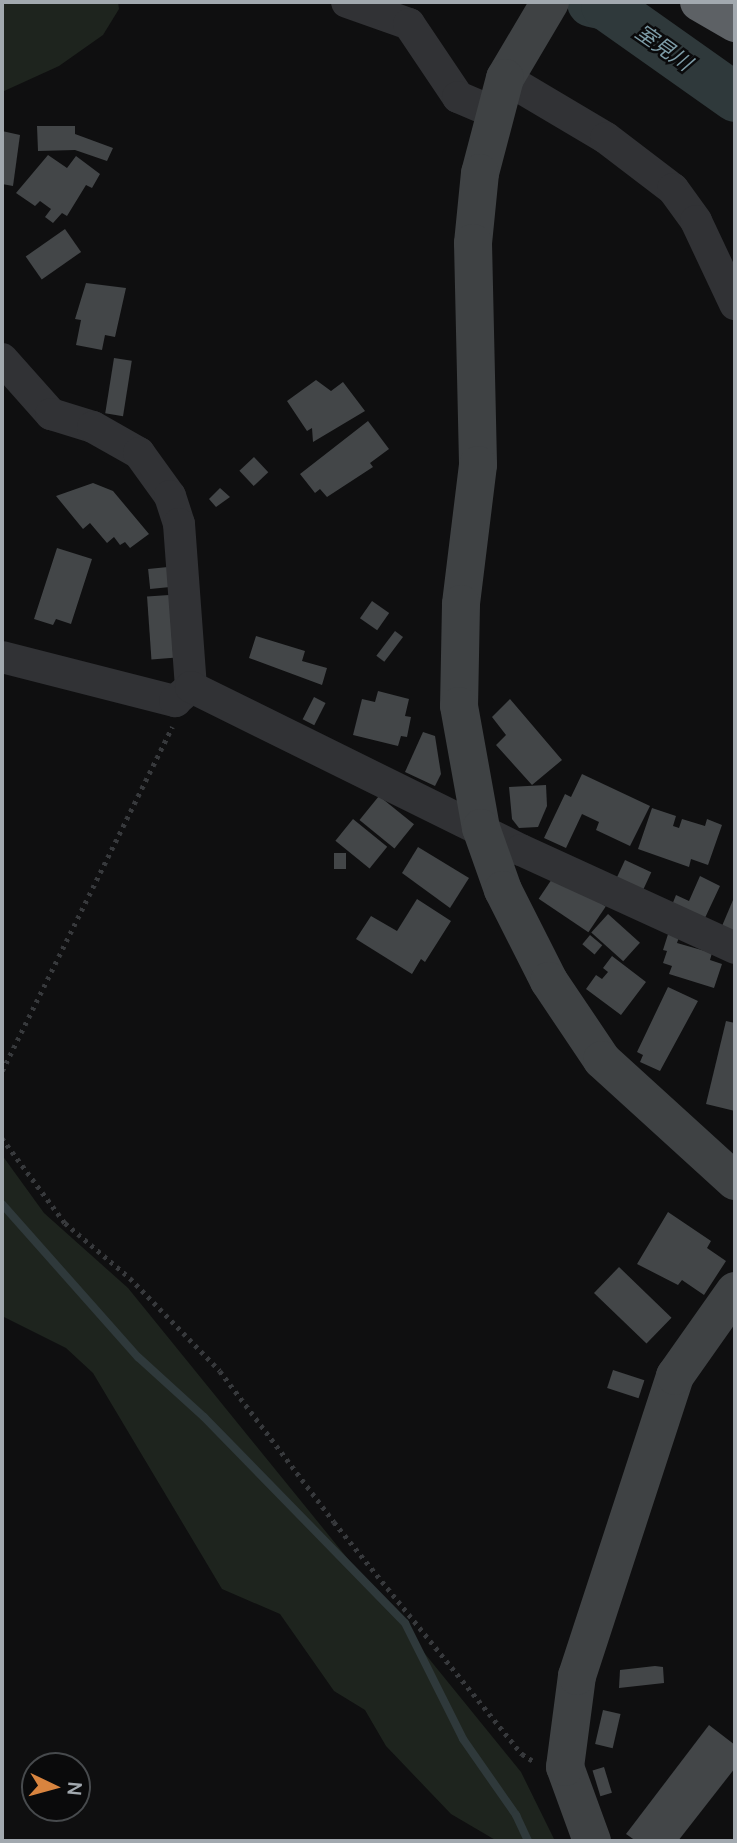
<!DOCTYPE html>
<meta charset="utf-8">
<style>
body{margin:0}
#map{position:relative;width:737px;height:1843px;overflow:hidden;background:#0f0f10;font-family:Manrope,"Noto Sans JP",sans-serif}
div>[style]{position:absolute}
.green>*{inset:0;background:#1e241e}
.stream>*{height:8px;margin:-4px;padding:0 4px;transform-origin:4px;border-radius:4px;background:#2f393b}
.river>*{height:49px;margin:-24.5px;padding:0 24.5px;transform-origin:24.5px;border-radius:24.5px;background:#2f393b}
.building>*{inset:0;background:#434648;transform-origin:0 0}
.path>*{height:4.5px;margin-top:-2.25px;transform-origin:0;background:repeating-linear-gradient(90deg,#37393c 0 3.5px,transparent 0 8.5px)}
.street>*{height:32px;margin:-16px;padding:0 16px;transform-origin:16px;border-radius:16px;background:#313235}
.secondary>*{height:38px;margin:-19px;padding:0 19px;transform-origin:19px;border-radius:19px;background:#3f4244}
.highway>*{height:38px;margin:-19px;padding:0 19px;transform-origin:19px;border-radius:19px;background:#5d6165}
span{translate:-50% -50%;white-space:nowrap;text-align:center;line-height:1.15;-webkit-text-stroke:5px #0a0a0b;paint-order:stroke}
.water-label{font-size:21px;color:#7d9ca7;font-style:italic}
.frame{position:absolute;inset:0;border:4px solid #a2a9af;pointer-events:none}
.north{position:absolute;left:21px;top:1752px;width:70px;height:70px;box-sizing:border-box;background:#0a0a0b;border:2px solid #474a4d;border-radius:50%;rotate:95deg;font-size:19px;font-weight:700;line-height:28px;text-align:center;color:#a2a9af}
.north::after{content:'';display:block;margin:auto;width:24px;height:32px;background:#d8843f;clip-path:polygon(50% 0,100% 100%,50% 72%,0 100%)}
</style>
<div id="map">
<div class="green">
<div style="clip-path:polygon(2px 2px,118px 2px,119px 9px,103px 35px,59px 66px,2px 92px)"></div>
<div style="clip-path:polygon(2px 1155px,44px 1213px,128px 1288px,521px 1772px,555px 1841px,497px 1841px,451px 1814px,386px 1746px,365px 1710px,334px 1691px,280px 1614px,222px 1589px,93px 1373px,66px 1348px,2px 1316px)"></div>
</div>
<div class="stream">
<div style="left:2px;top:1204px;width:205px;rotate:48.4deg"></div>
<div style="left:138px;top:1357px;width:89px;rotate:42.3deg"></div>
<div style="left:204px;top:1417px;width:288px;rotate:45.7deg"></div>
<div style="left:405px;top:1623px;width:130px;rotate:63.4deg"></div>
<div style="left:463px;top:1739px;width:93px;rotate:55.1deg"></div>
<div style="left:516px;top:1815px;width:29px;rotate:65deg"></div>
</div>
<div class="river">
<div style="left:591px;top:2px;width:14px;rotate:12deg"></div>
<div style="left:605px;top:5px;width:159px;rotate:35.3deg"></div>
</div>
<div class="building">
<div style="clip-path:polygon(37px 126px,75px 126px,75px 134px,113px 148px,107px 161px,75px 150px,38px 151px)"></div>
<div style="clip-path:polygon(2px 131px,20px 135px,13px 186px,2px 184px)"></div>
<div style="clip-path:polygon(48px 155px,67px 168px,76px 156px,100px 174px,92px 188px,86px 185px,67px 216px,62px 213px,53px 223px,45px 217px,51px 209px,40px 201px,35px 206px,16px 193px)"></div>
<div style="left:65px;top:229px;width:28px;height:48px;rotate:55deg"></div>
<div style="clip-path:polygon(86px 283px,126px 288px,115px 337px,105px 335px,102px 350px,76px 345px,81px 320px,75px 319px)"></div>
<div style="left:114px;top:358px;width:18px;height:56px;rotate:9deg"></div>
<div style="clip-path:polygon(316px 380px,331px 391px,343px 382px,365px 411px,313px 442px,312px 428px,307px 431px,287px 401px)"></div>
<div style="clip-path:polygon(368px 421px,389px 449px,370px 463px,373px 467px,327px 497px,320px 489px,315px 493px,300px 474px)"></div>
<div style="left:254px;top:457px;width:21px;height:20px;rotate:47deg"></div>
<div style="clip-path:polygon(93px 483px,113px 491px,149px 534px,130px 548px,125px 542px,120px 545px,114px 537px,107px 543px,90px 523px,83px 529px,56px 496px)"></div>
<div style="clip-path:polygon(220px 488px,230px 497px,216px 507px,209px 499px)"></div>
<div style="clip-path:polygon(57px 548px,92px 559px,71px 624px,56px 619px,53px 625px,34px 619px)"></div>
<div style="left:168px;top:567px;width:20px;height:20px;rotate:84deg"></div>
<div style="left:169px;top:595px;width:63px;height:22px;rotate:86deg"></div>
<div style="left:372px;top:601px;width:21px;height:21px;rotate:35deg"></div>
<div style="left:395px;top:631px;width:10px;height:31px;rotate:37deg"></div>
<div style="clip-path:polygon(256px 636px,305px 651px,302px 661px,327px 668px,322px 685px,249px 658px)"></div>
<div style="clip-path:polygon(378px 691px,409px 699px,405px 716px,411px 717px,407px 737px,401px 736px,398px 746px,353px 735px,362px 699px,375px 702px)"></div>
<div style="left:314px;top:697px;width:13px;height:25px;rotate:27deg"></div>
<div style="clip-path:polygon(510px 699px,562px 760px,532px 785px,496px 745px,506px 735px,492px 717px)"></div>
<div style="clip-path:polygon(423px 732px,435px 736px,441px 774px,435px 786px,405px 772px)"></div>
<div style="clip-path:polygon(582px 774px,650px 806px,630px 846px,596px 830px,599px 822px,582px 814px,566px 848px,544px 838px,565px 794px,571px 797px)"></div>
<div style="clip-path:polygon(546px 785px,547px 806px,538px 827px,519px 828px,512px 819px,509px 787px)"></div>
<div style="left:379px;top:796px;width:45px;height:31px;rotate:39deg"></div>
<div style="clip-path:polygon(652px 808px,676px 816px,673px 826px,679px 828px,682px 819px,705px 826px,707px 819px,722px 825px,708px 865px,691px 859px,689px 867px,638px 849px)"></div>
<div style="left:353px;top:819px;width:44px;height:28px;rotate:39deg"></div>
<div style="clip-path:polygon(418px 847px,469px 878px,450px 908px,402px 873px)"></div>
<div style="left:334px;top:853px;width:12px;height:16px"></div>
<div style="left:625px;top:860px;width:29px;height:20px;rotate:25deg"></div>
<div style="left:556px;top:873px;width:60px;height:31px;rotate:34deg"></div>
<div style="clip-path:polygon(700px 876px,720px 886px,704px 920px,672px 905px,676px 895px,689px 901px)"></div>
<div style="clip-path:polygon(417px 899px,451px 921px,425px 962px,421px 959px,412px 974px,356px 939px,371px 916px,397px 931px)"></div>
<div style="clip-path:polygon(733px 900px,735px 901px,735px 932px,722px 926px)"></div>
<div style="left:608px;top:914px;width:43px;height:25px;rotate:42deg"></div>
<div style="clip-path:polygon(669px 931px,680px 934px,677px 943px,712px 953px,710px 960px,722px 964px,714px 988px,669px 974px,672px 966px,663px 963px,667px 951px,663px 950px)"></div>
<div style="left:590px;top:935px;width:16px;height:12px;rotate:40deg"></div>
<div style="clip-path:polygon(612px 956px,646px 982px,621px 1015px,586px 989px,596px 975px,602px 979px,608px 972px,603px 968px)"></div>
<div style="clip-path:polygon(668px 987px,698px 1001px,660px 1071px,640px 1062px,643px 1055px,637px 1052px)"></div>
<div style="clip-path:polygon(726px 1021px,735px 1023px,735px 1111px,706px 1104px)"></div>
<div style="clip-path:polygon(668px 1212px,711px 1241px,707px 1248px,726px 1261px,704px 1295px,682px 1280px,678px 1285px,637px 1264px)"></div>
<div style="left:619px;top:1267px;width:73px;height:36px;rotate:44deg"></div>
<div style="left:613px;top:1370px;width:33px;height:19px;rotate:18deg"></div>
<div style="clip-path:polygon(655px 1666px,663px 1667px,664px 1683px,619px 1688px,620px 1670px)"></div>
<div style="left:603px;top:1710px;width:18px;height:35px;rotate:13deg"></div>
<div style="clip-path:polygon(709px 1725px,735px 1745px,735px 1768px,678px 1841px,636px 1841px,626px 1834px)"></div>
<div style="left:604px;top:1767px;width:27px;height:12px;rotate:73deg"></div>
</div>
<div class="path">
<div style="left:2px;top:1071px;width:384px;rotate:-63.7deg"></div>
<div style="left:2px;top:1138px;width:106px;rotate:53.5deg"></div>
<div style="left:65px;top:1223px;width:85px;rotate:40.2deg"></div>
<div style="left:130px;top:1278px;width:129px;rotate:45.9deg"></div>
<div style="left:220px;top:1371px;width:189px;rotate:52.9deg"></div>
<div style="left:334px;top:1522px;width:299px;rotate:51deg"></div>
<div style="left:522px;top:1754px;width:13px;rotate:32deg"></div>
</div>
<div class="street">
<div style="left:347px;top:2px;width:66px;rotate:19.5deg"></div>
<div style="left:409px;top:24px;width:88px;rotate:56.1deg"></div>
<div style="left:458px;top:97px;width:39px;rotate:23deg"></div>
<div style="left:505px;top:78px;width:117px;rotate:30.7deg"></div>
<div style="left:606px;top:138px;width:84px;rotate:37.3deg"></div>
<div style="left:673px;top:189px;width:39px;rotate:54deg"></div>
<div style="left:696px;top:221px;width:92px;rotate:64.8deg"></div>
<div style="left:2px;top:359px;width:74px;rotate:48.3deg"></div>
<div style="left:51px;top:414px;width:44px;rotate:17.2deg"></div>
<div style="left:93px;top:427px;width:53px;rotate:29.5deg"></div>
<div style="left:139px;top:453px;width:53px;rotate:54.2deg"></div>
<div style="left:170px;top:496px;width:29px;rotate:72deg"></div>
<div style="left:179px;top:524px;width:163px;rotate:85.8deg"></div>
<div style="left:2px;top:657px;width:179px;rotate:14.3deg"></div>
<div style="left:175px;top:701px;width:21px;rotate:-41deg"></div>
<div style="left:191px;top:687px;width:368px;rotate:26.3deg"></div>
<div style="left:521px;top:850px;width:235px;rotate:24.6deg"></div>
</div>
<div class="secondary">
<div style="left:550px;top:2px;width:88px;rotate:120.6deg"></div>
<div style="left:505px;top:78px;width:98px;rotate:104.7deg"></div>
<div style="left:480px;top:173px;width:70px;rotate:95.7deg"></div>
<div style="left:473px;top:243px;width:222px;rotate:88.7deg"></div>
<div style="left:478px;top:465px;width:140px;rotate:97deg"></div>
<div style="left:461px;top:604px;width:102px;rotate:91.1deg"></div>
<div style="left:459px;top:706px;width:124px;rotate:79.8deg"></div>
<div style="left:481px;top:828px;width:66px;rotate:70.5deg"></div>
<div style="left:503px;top:890px;width:102px;rotate:63.2deg"></div>
<div style="left:549px;top:981px;width:95px;rotate:56.1deg"></div>
<div style="left:602px;top:1060px;width:180px;rotate:42.3deg"></div>
<div style="left:592px;top:1841px;width:79px;rotate:-110deg"></div>
<div style="left:565px;top:1767px;width:92px;rotate:-82.5deg"></div>
<div style="left:577px;top:1676px;width:316px;rotate:-71.9deg"></div>
<div style="left:675px;top:1376px;width:104px;rotate:-54.8deg"></div>
</div>
<div class="highway">
<div style="left:699px;top:2px;width:42px;rotate:30.3deg"></div>
</div>
<div class="water-label">
<span style="left:664px;top:47px;rotate:35deg">室見川</span>
</div>
<div class="frame"></div>
<div class="north">N</div>
</div>
